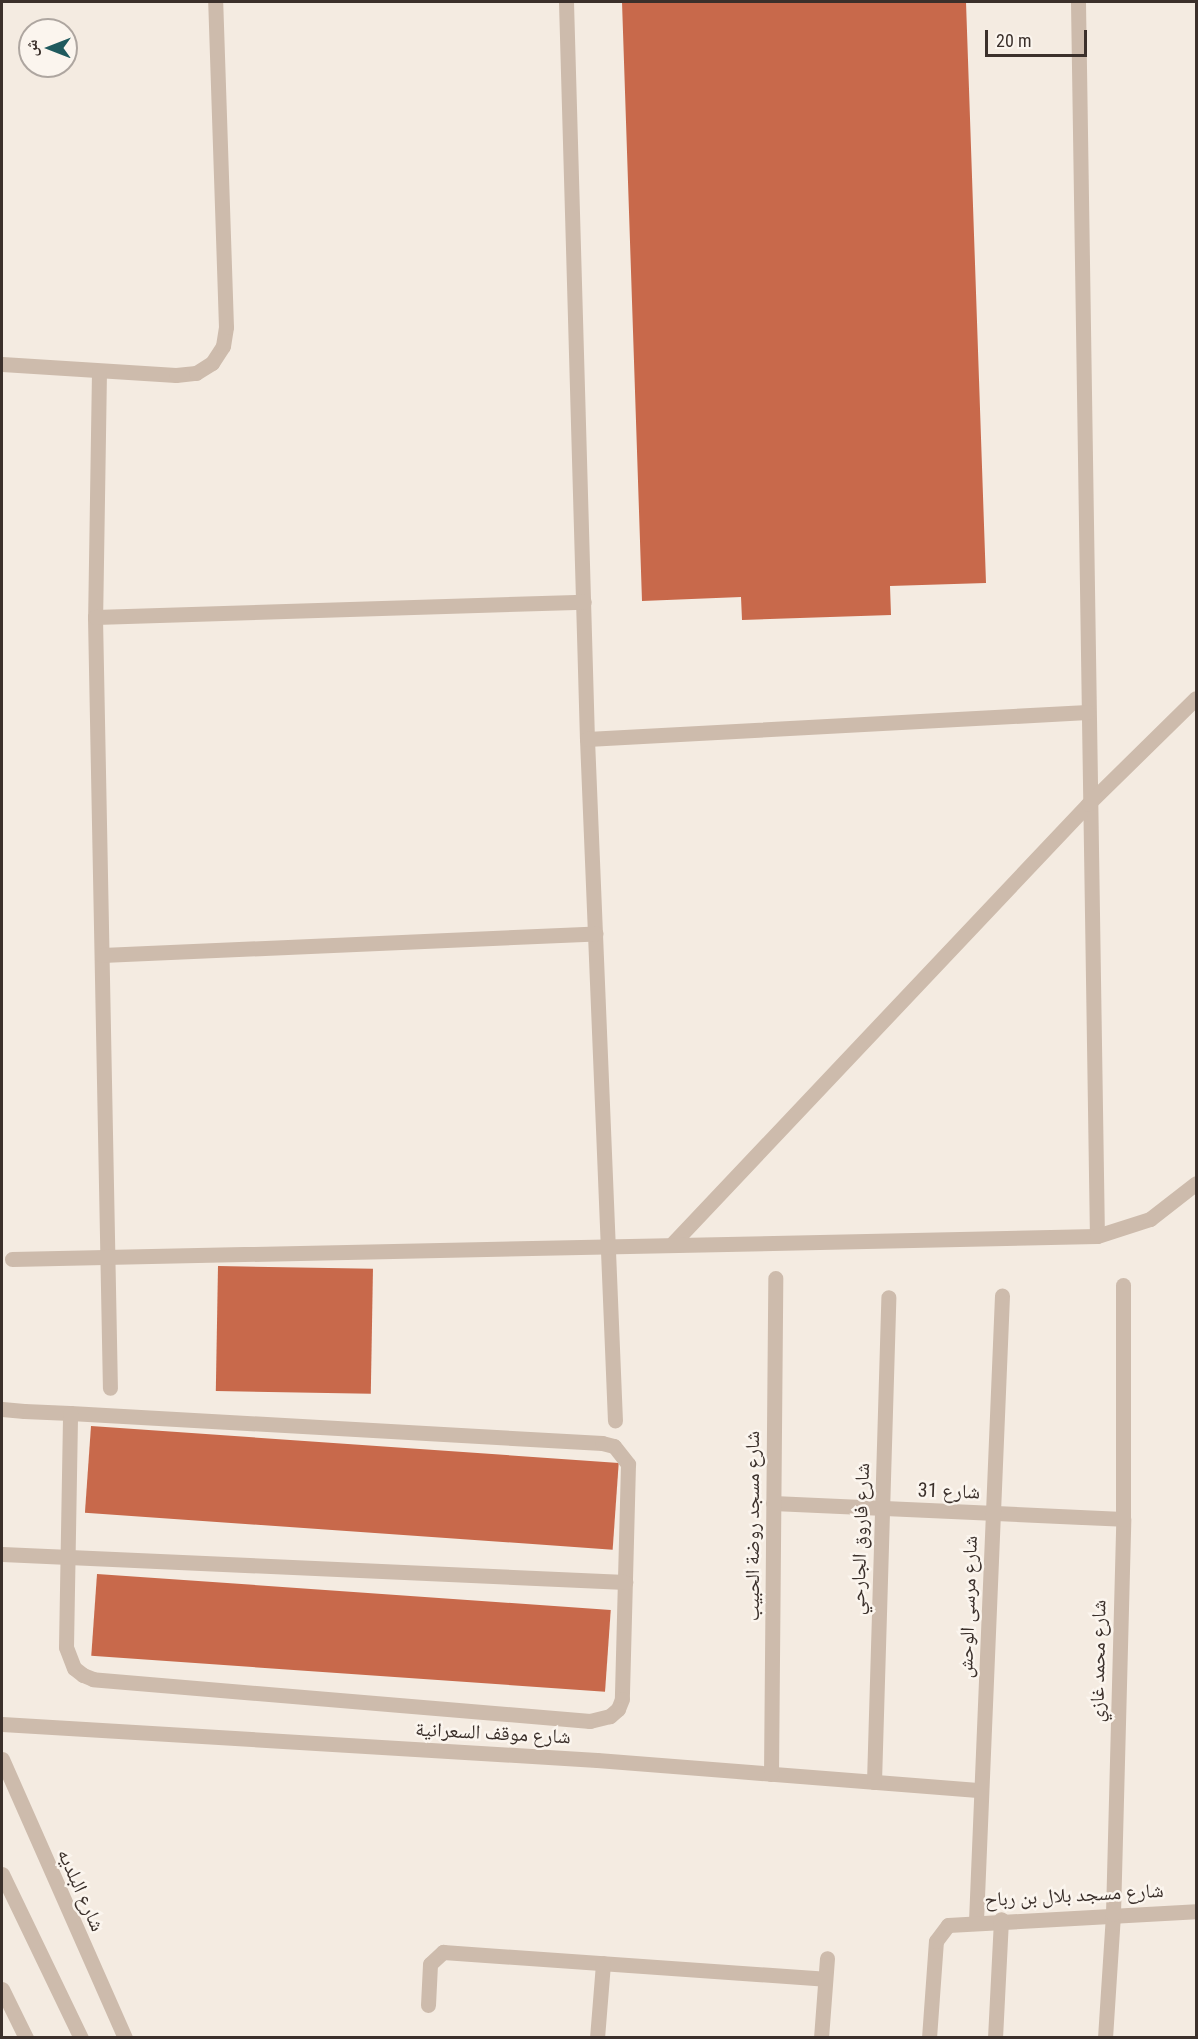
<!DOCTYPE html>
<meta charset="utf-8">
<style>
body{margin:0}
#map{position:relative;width:1198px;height:2039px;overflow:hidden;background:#f4ebe1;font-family:"Roboto Condensed","Noto Naskh Arabic",sans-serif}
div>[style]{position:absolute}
.building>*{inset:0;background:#c8694b;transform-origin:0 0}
.minor>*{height:15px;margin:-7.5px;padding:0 7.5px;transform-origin:7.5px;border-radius:7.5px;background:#cdbbac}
span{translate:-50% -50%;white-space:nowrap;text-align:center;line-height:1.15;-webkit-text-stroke:5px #fbf5ee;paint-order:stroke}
.street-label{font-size:20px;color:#3b302b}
.frame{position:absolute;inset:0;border:3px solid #3b302b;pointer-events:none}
.north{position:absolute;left:18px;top:18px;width:60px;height:60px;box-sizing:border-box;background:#fbf5ee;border:2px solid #aea6a0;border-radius:50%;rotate:270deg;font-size:16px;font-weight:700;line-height:24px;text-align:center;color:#3b302b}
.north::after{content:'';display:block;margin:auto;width:21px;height:27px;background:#1f5a5e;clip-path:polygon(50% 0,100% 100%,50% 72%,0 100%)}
.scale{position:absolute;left:985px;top:30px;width:102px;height:27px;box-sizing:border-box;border:3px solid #3b302b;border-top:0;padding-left:8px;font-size:18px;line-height:21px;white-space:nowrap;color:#3b302b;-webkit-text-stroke:4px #fbf5ee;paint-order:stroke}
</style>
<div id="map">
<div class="building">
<div style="clip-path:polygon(622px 2px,966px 2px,986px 583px,890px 586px,891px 615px,742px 620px,741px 597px,642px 601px)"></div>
<div style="left:218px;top:1266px;width:155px;height:125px;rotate:1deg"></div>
<div style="left:91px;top:1426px;width:529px;height:87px;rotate:4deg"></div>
<div style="left:97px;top:1574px;width:515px;height:82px;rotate:4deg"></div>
</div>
<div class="minor">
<div style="left:566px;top:2px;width:737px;rotate:88.37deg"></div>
<div style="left:587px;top:739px;width:682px;rotate:87.65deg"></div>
<div style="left:1078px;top:2px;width:1234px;rotate:89.12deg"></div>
<div style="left:2px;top:364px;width:174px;rotate:3.6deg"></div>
<div style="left:176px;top:375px;width:20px;rotate:-6deg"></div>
<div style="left:196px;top:373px;width:19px;rotate:-32deg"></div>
<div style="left:212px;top:363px;width:20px;rotate:-57deg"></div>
<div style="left:223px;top:346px;width:19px;rotate:-81deg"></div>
<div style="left:226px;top:327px;width:325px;rotate:-91.9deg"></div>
<div style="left:99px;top:371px;width:246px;rotate:90.9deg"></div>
<div style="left:95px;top:617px;width:771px;rotate:88.89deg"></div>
<div style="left:95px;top:617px;width:489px;rotate:-1.8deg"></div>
<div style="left:587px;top:739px;width:501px;rotate:-3.09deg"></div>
<div style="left:102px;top:955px;width:494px;rotate:-2.5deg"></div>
<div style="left:673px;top:1243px;width:604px;rotate:-46.61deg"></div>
<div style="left:1088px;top:804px;width:151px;rotate:-44.5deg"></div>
<div style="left:12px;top:1259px;width:1085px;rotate:-1.21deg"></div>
<div style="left:1097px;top:1236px;width:56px;rotate:-17.8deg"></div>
<div style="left:1150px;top:1219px;width:58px;rotate:-38deg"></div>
<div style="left:2px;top:1409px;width:22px;rotate:5deg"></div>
<div style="left:24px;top:1411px;width:46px;rotate:2.5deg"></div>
<div style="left:70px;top:1413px;width:533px;rotate:3.23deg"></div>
<div style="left:602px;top:1443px;width:12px;rotate:14deg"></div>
<div style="left:614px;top:1446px;width:23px;rotate:52deg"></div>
<div style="left:628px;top:1464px;width:235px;rotate:91.5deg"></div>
<div style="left:622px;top:1699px;width:11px;rotate:112deg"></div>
<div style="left:618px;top:1709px;width:11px;rotate:139deg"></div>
<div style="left:610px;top:1716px;width:21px;rotate:166deg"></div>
<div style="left:590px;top:1721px;width:499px;rotate:-175.2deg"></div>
<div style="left:93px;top:1679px;width:11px;rotate:-158deg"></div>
<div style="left:83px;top:1675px;width:11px;rotate:-142deg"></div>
<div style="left:74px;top:1668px;width:22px;rotate:-111deg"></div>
<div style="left:66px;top:1647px;width:234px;rotate:-89deg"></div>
<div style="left:773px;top:1503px;width:350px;rotate:2.6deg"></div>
<div style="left:2px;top:1554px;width:624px;rotate:2.57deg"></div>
<div style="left:2px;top:1724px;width:596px;rotate:3.46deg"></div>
<div style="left:597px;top:1760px;width:385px;rotate:4.5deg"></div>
<div style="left:2px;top:1759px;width:305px;rotate:66.2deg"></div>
<div style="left:771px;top:1774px;width:496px;rotate:-89.5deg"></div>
<div style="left:874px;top:1782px;width:485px;rotate:-88.3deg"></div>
<div style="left:2px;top:1874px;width:182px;rotate:64.3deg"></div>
<div style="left:976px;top:1921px;width:626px;rotate:-87.62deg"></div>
<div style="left:2px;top:1989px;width:55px;rotate:63.9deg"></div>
<div style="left:428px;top:2005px;width:41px;rotate:-87.2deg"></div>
<div style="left:430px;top:1964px;width:18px;rotate:-43deg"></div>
<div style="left:443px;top:1952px;width:383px;rotate:4deg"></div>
<div style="left:597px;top:2038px;width:75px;rotate:-85.4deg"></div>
<div style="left:821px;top:2038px;width:80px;rotate:-85.7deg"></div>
<div style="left:929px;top:2038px;width:97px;rotate:-85.9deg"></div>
<div style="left:936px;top:1941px;width:20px;rotate:-53deg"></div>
<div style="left:948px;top:1925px;width:248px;rotate:-3.2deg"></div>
<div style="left:995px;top:2038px;width:119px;rotate:-87.1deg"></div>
<div style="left:1105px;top:2038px;width:124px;rotate:-86.3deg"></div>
<div style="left:1113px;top:1914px;width:395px;rotate:-88.5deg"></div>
<div style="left:1123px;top:1519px;width:234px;rotate:-90deg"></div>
</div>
<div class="street-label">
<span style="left:949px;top:1491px;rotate:2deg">شارع 31</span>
<span style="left:752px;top:1526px;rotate:-90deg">شارع مسجد روضة الحبيب</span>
<span style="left:860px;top:1539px;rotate:-88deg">شارع فاروق الجارحي</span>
<span style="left:968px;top:1607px;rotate:-88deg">شارع مرسى الوحش</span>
<span style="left:1098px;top:1661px;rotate:-89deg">شارع محمد غازي</span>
<span style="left:493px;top:1733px;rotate:3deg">شارع موقف السعرانية</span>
<span style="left:81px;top:1890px;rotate:66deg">شارع البلديه</span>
<span style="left:1074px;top:1895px;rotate:-3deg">شارع مسجد بلال بن رباح</span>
</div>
<div class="frame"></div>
<div class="north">ش</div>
<div class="scale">20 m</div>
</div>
